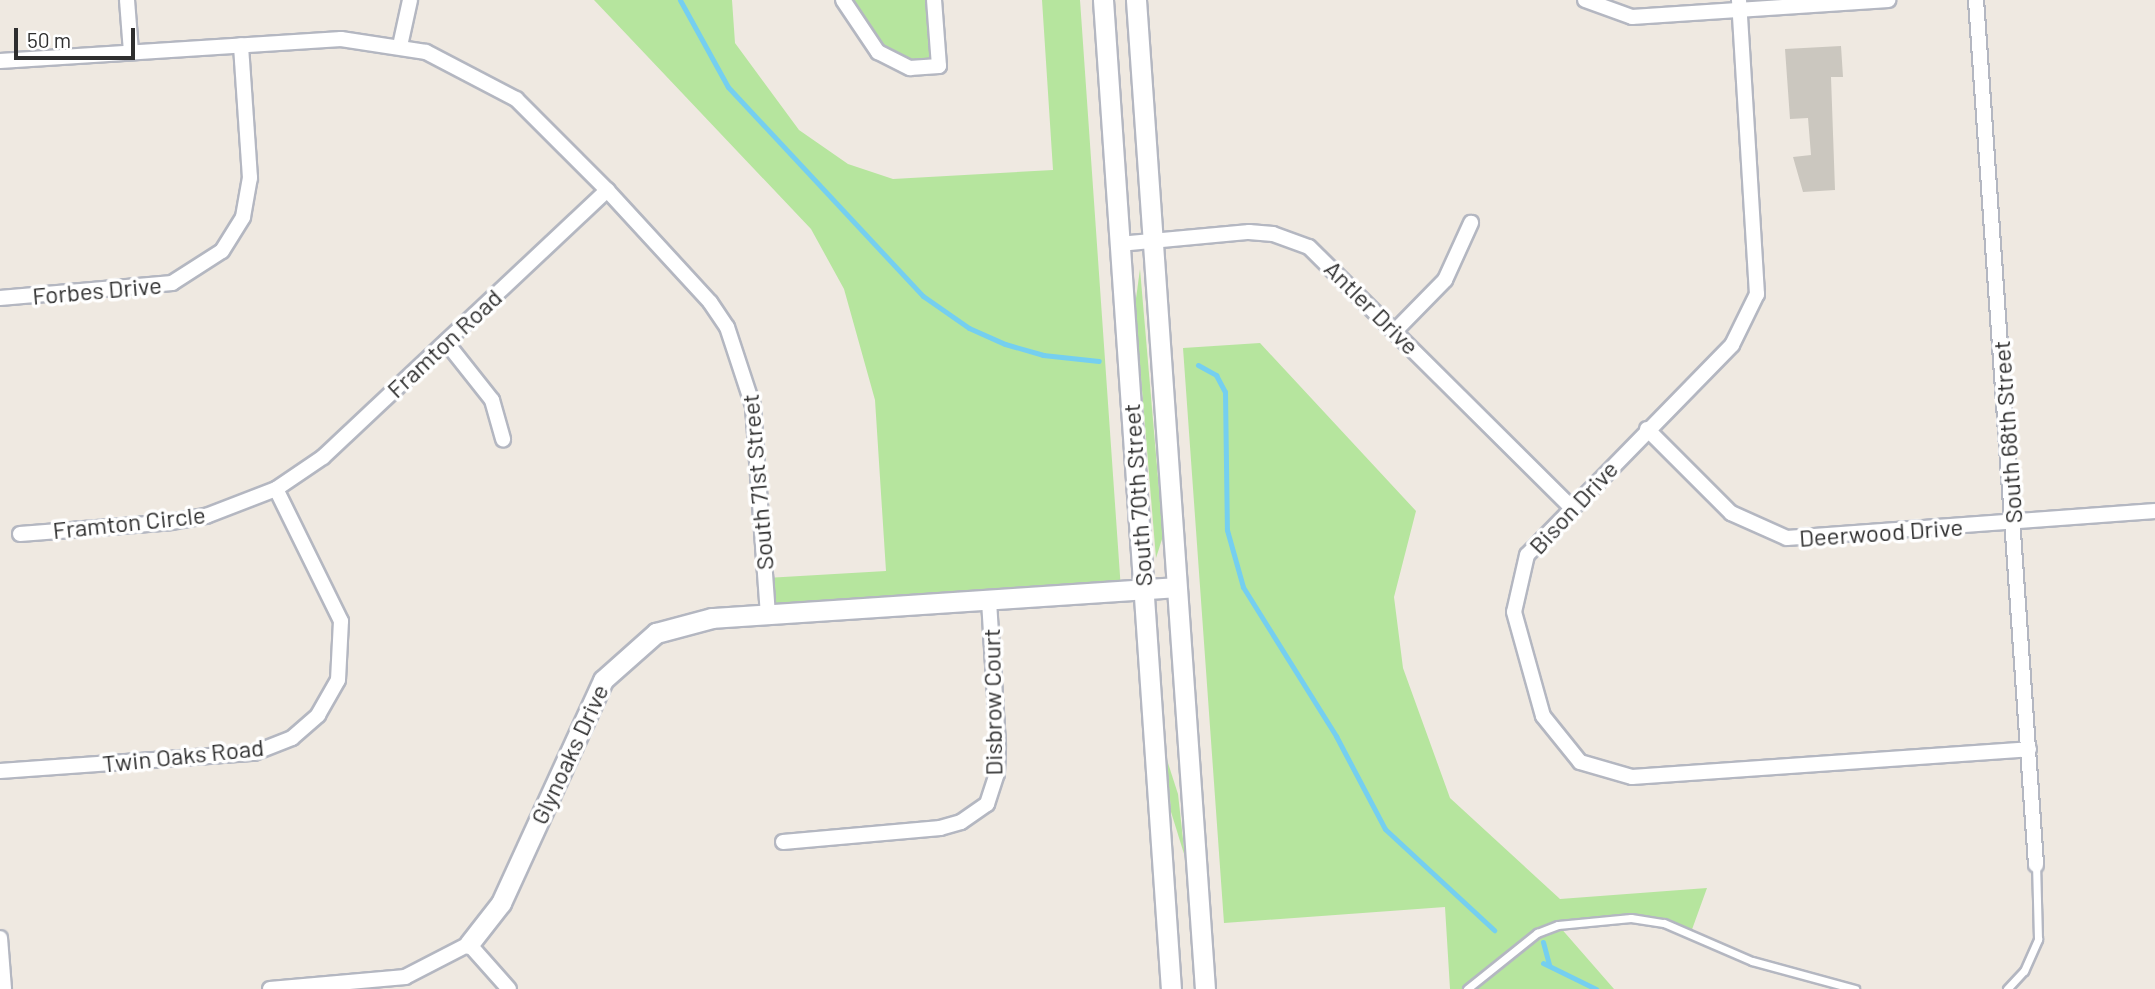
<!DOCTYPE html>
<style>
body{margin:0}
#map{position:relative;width:2155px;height:989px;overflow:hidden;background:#efe9e1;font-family:Barlow,sans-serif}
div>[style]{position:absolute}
.green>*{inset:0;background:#b6e59e}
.stream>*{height:5px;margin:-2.5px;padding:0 2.5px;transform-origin:2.5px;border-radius:2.5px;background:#75cff0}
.building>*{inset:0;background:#cbc7bf}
.roads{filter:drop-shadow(2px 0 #b4b7c1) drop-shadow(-2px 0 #b4b7c1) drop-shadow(0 2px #b4b7c1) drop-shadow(0 -2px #b4b7c1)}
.lane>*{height:7px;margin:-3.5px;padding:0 3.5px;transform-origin:3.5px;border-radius:3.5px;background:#fff}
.street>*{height:14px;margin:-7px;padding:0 7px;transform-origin:7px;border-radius:7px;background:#fff}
.secondary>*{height:19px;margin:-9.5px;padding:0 9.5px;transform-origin:9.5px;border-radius:9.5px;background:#fff}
span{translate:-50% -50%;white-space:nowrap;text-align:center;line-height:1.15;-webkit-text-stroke:7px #fff;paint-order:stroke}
.street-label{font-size:24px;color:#2e2e2e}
.scale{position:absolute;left:14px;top:28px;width:121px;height:32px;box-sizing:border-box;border:4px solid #2e2e2e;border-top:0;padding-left:9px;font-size:21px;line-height:24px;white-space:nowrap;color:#2e2e2e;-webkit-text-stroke:5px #fff;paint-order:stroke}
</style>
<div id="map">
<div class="green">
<div style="clip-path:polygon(594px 0,732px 0,735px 43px,799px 130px,848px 164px,893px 179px,1053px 170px,1042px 0,1080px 0,1121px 590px,768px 613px,766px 578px,886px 571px,875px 400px,844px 289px,811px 229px)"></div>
<div style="clip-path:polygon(843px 0,934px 0,939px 66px,887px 60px)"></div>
<div style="clip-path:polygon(1140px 269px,1163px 536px,1156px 558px,1135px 306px)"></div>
<div style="clip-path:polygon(1260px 343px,1416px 511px,1394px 597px,1403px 668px,1450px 798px,1560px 899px,1707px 888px,1690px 935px,1645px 918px,1559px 926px,1614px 989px,1450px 989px,1445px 907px,1224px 923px,1183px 348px)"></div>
<div style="clip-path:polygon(1167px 760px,1178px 794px,1185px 857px,1171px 812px)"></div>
</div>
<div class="stream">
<div style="left:680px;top:0;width:99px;rotate:61.1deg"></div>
<div style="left:728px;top:87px;width:286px;rotate:47deg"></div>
<div style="left:923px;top:296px;width:56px;rotate:34.8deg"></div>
<div style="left:969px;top:328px;width:39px;rotate:24deg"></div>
<div style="left:1005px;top:344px;width:40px;rotate:16deg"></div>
<div style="left:1043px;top:355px;width:56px;rotate:6.1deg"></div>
<div style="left:1198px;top:365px;width:21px;rotate:29deg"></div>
<div style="left:1216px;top:375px;width:19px;rotate:62deg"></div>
<div style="left:1225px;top:392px;width:138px;rotate:89.2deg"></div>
<div style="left:1227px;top:530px;width:59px;rotate:74.3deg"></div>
<div style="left:1243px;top:587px;width:176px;rotate:58deg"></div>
<div style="left:1336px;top:736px;width:105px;rotate:62.2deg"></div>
<div style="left:1385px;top:829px;width:149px;rotate:42.8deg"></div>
<div style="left:1543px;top:942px;width:24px;rotate:75deg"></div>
<div style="left:1543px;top:963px;width:59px;rotate:26.1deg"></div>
</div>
<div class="building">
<div style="clip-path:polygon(1841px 46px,1843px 77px,1831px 77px,1835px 190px,1803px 192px,1793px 157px,1811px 155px,1808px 118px,1790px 119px,1785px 49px)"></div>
</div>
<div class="roads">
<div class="lane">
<div style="left:1467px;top:989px;width:90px;rotate:-38.7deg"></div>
<div style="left:1537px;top:933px;width:22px;rotate:-21deg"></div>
<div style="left:1558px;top:925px;width:73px;rotate:-5.5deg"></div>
<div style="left:1631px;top:918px;width:33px;rotate:9deg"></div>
<div style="left:1664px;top:923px;width:96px;rotate:23.4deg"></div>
<div style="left:1752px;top:961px;width:107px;rotate:15.2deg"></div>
<div style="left:2007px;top:989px;width:25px;rotate:-47deg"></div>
<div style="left:2024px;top:971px;width:35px;rotate:-66deg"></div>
<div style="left:2038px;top:939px;width:74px;rotate:-91.5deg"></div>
</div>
<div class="street">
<div style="left:127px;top:0;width:52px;rotate:85.6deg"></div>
<div style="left:843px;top:0;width:63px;rotate:56.1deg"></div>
<div style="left:878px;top:52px;width:36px;rotate:27deg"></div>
<div style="left:910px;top:68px;width:29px;rotate:-4deg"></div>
<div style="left:939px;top:66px;width:66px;rotate:-94.3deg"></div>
<div style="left:1585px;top:0;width:50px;rotate:19.9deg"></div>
<div style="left:1632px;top:17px;width:257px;rotate:-3.8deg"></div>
<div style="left:1739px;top:0;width:295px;rotate:86.5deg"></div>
<div style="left:1757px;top:294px;width:57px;rotate:116.1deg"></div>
<div style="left:1732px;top:345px;width:293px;rotate:134.3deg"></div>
<div style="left:1527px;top:555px;width:58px;rotate:102.8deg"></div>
<div style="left:1514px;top:612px;width:108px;rotate:74.4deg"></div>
<div style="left:1543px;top:716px;width:59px;rotate:51.2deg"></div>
<div style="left:1580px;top:762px;width:54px;rotate:16.1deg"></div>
<div style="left:1632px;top:777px;width:398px;rotate:-4deg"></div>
<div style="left:1976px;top:0;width:867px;rotate:86.03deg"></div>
<div style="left:400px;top:46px;width:47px;rotate:-77.7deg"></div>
<div style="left:0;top:61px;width:342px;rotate:-3.7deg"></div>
<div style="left:341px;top:39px;width:86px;rotate:8.7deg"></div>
<div style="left:426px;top:52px;width:102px;rotate:27.6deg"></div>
<div style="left:516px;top:99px;width:129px;rotate:45deg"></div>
<div style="left:607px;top:190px;width:152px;rotate:47.4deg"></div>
<div style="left:710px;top:302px;width:30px;rotate:56deg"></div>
<div style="left:727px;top:327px;width:83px;rotate:71.8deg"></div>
<div style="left:753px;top:406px;width:208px;rotate:85.9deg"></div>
<div style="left:1119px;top:244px;width:131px;rotate:-5.3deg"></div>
<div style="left:1249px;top:232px;width:24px;rotate:5deg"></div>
<div style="left:1273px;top:234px;width:38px;rotate:20deg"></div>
<div style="left:1309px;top:247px;width:368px;rotate:44.8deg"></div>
<div style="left:0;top:298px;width:173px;rotate:-5deg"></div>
<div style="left:172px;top:283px;width:59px;rotate:-32.6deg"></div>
<div style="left:222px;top:251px;width:40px;rotate:-58deg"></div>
<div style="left:243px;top:217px;width:40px;rotate:-80deg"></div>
<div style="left:250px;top:178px;width:133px;rotate:-93.9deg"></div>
<div style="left:1396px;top:330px;width:70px;rotate:-45.6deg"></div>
<div style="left:1445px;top:280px;width:63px;rotate:-65.5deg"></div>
<div style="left:446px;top:342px;width:74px;rotate:51.6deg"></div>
<div style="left:492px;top:400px;width:41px;rotate:74.2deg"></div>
<div style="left:1647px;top:429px;width:119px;rotate:45deg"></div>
<div style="left:1731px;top:513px;width:61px;rotate:24.1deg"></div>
<div style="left:1787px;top:538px;width:369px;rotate:-4.2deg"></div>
<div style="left:20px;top:534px;width:151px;rotate:-4.5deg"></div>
<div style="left:171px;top:522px;width:36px;rotate:-10deg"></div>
<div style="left:206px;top:516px;width:75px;rotate:-21.1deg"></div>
<div style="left:276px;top:489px;width:57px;rotate:-34.2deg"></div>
<div style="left:323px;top:457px;width:390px;rotate:-43.2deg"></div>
<div style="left:0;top:771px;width:255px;rotate:-4.1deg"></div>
<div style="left:254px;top:753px;width:41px;rotate:-21.5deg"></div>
<div style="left:292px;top:738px;width:35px;rotate:-41deg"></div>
<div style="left:318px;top:715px;width:40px;rotate:-60.3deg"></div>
<div style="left:338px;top:680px;width:59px;rotate:-87.1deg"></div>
<div style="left:341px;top:621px;width:147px;rotate:-116.2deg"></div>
<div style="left:783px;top:842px;width:158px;rotate:-5.1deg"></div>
<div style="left:940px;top:828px;width:22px;rotate:-16deg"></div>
<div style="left:961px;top:822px;width:32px;rotate:-35deg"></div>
<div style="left:987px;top:804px;width:32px;rotate:-72deg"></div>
<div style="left:997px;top:774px;width:30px;rotate:-88deg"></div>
<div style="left:998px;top:744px;width:145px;rotate:-93.6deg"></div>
<div style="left:0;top:938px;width:51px;rotate:85.5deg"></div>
<div style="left:270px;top:989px;width:136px;rotate:-5.1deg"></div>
<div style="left:405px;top:977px;width:72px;rotate:-27.3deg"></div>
<div style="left:469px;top:944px;width:60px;rotate:48.4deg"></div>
</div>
<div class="secondary">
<div style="left:1103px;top:0;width:991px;rotate:86.07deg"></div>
<div style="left:1136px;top:0;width:991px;rotate:86.01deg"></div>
<div style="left:469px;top:944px;width:52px;rotate:-52deg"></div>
<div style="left:501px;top:903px;width:245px;rotate:-65.4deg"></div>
<div style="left:603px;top:680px;width:71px;rotate:-41.6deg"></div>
<div style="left:656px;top:633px;width:58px;rotate:-15deg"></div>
<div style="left:712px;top:618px;width:465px;rotate:-3.8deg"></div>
</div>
</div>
<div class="street-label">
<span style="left:97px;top:290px;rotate:-5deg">Forbes Drive</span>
<span style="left:1372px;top:307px;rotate:45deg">Antler Drive</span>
<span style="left:444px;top:343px;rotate:-43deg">Framton Road</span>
<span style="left:2007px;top:432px;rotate:-94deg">South 68th Street</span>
<span style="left:757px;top:482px;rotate:-95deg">South 71st Street</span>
<span style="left:1137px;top:495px;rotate:-94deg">South 70th Street</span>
<span style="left:1573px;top:507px;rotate:-47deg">Bison Drive</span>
<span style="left:129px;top:522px;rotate:-6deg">Framton Circle</span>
<span style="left:1881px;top:532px;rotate:-4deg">Deerwood Drive</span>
<span style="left:992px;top:702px;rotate:-91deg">Disbrow Court</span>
<span style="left:569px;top:754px;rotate:-65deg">Glynoaks Drive</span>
<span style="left:183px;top:755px;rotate:-6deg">Twin Oaks Road</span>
</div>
<div class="scale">50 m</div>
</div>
